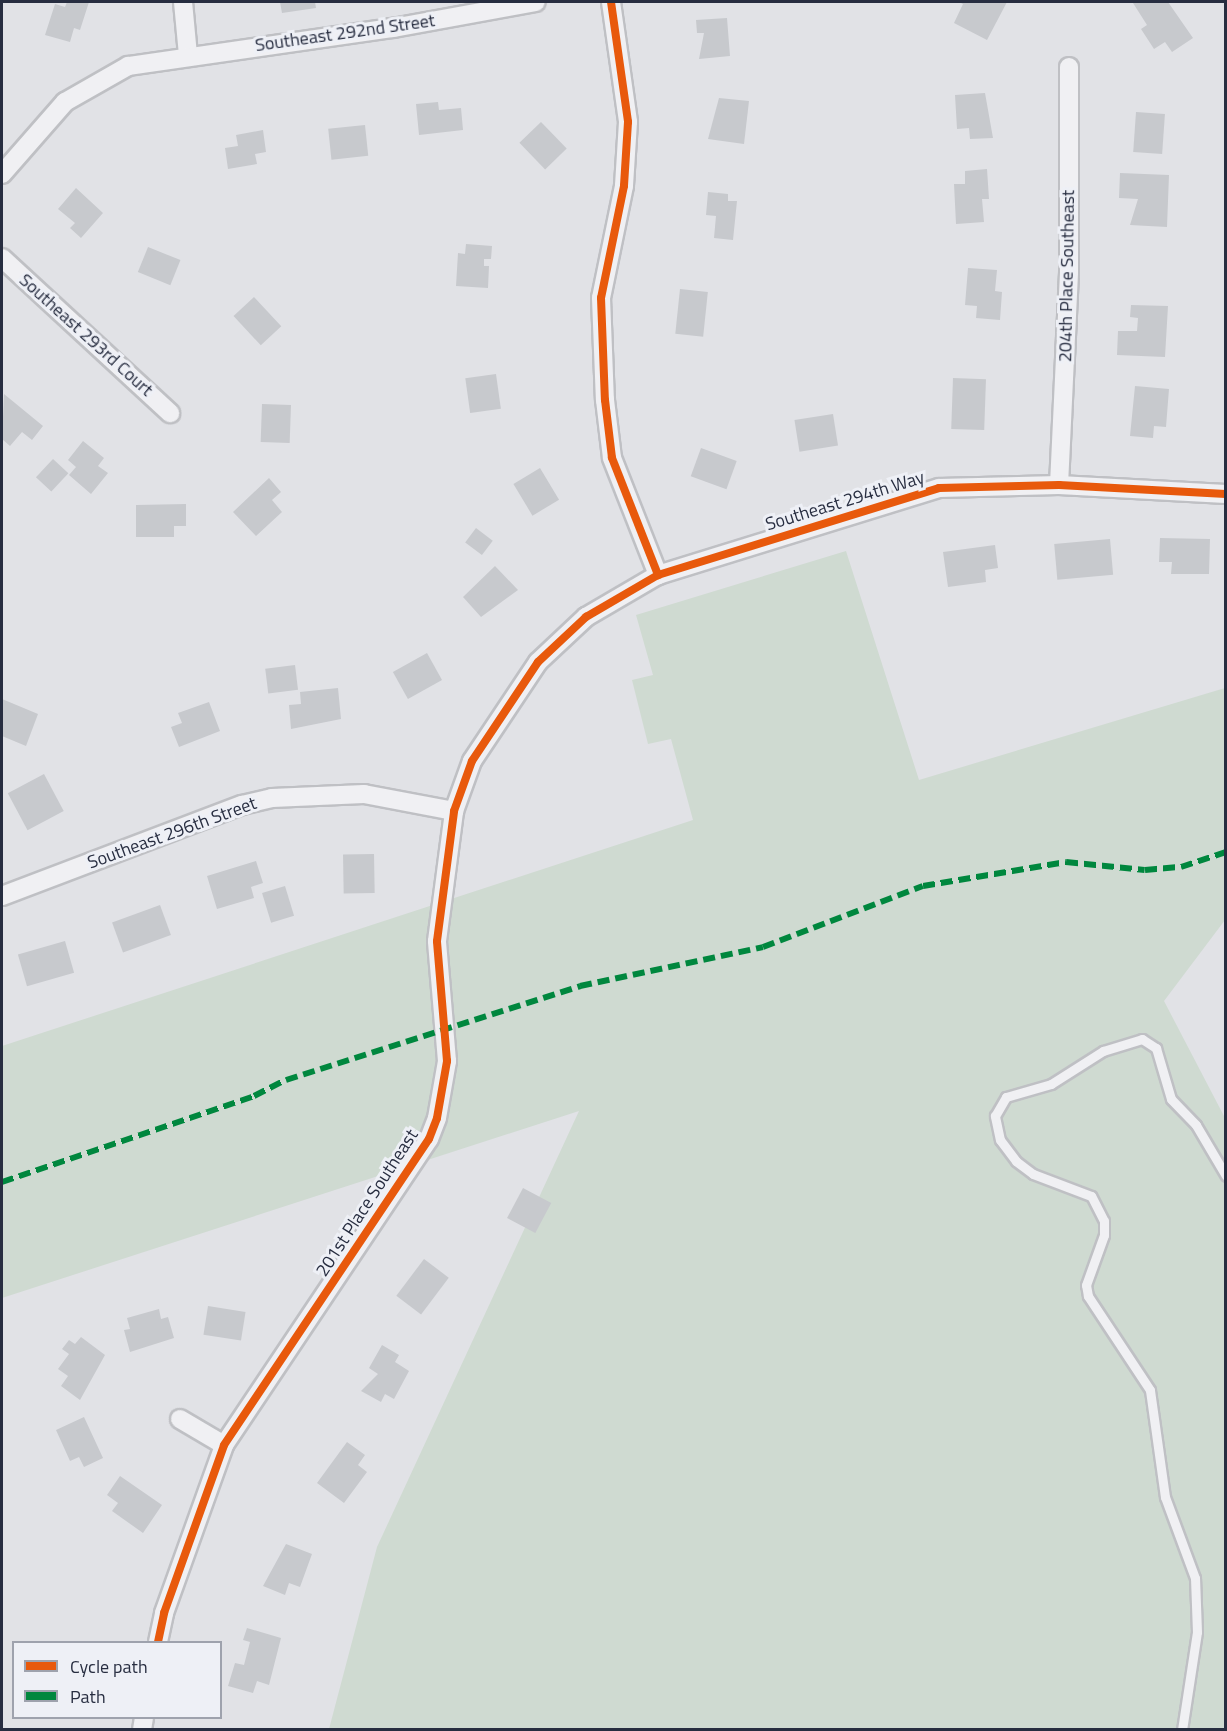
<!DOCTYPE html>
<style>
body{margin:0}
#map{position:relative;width:1227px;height:1731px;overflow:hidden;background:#e1e2e6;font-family:"Titillium Web",sans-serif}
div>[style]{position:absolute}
.green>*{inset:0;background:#cfdad1}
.building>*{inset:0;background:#c7c9cd;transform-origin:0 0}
.roads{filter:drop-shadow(2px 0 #bfc0c4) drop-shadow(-2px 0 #bfc0c4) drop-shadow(0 2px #bfc0c4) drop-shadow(0 -2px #bfc0c4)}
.service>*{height:9px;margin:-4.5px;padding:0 4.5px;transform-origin:4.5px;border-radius:4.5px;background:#f0f0f3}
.minor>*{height:18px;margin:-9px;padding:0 9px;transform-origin:9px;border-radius:9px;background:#f0f0f3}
.quiet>*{height:6px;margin-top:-3px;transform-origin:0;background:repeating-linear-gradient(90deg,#00873e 0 12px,transparent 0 18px)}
.cycleway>*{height:8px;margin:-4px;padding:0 4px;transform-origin:4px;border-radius:4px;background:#e8590c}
span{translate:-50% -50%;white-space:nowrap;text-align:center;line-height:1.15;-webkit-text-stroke:6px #eef0f6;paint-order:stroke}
.street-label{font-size:18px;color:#272d40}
.frame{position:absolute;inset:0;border:3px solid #272d40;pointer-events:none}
.legend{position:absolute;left:12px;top:1641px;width:210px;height:78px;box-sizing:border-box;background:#eef0f6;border:2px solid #9ea2ad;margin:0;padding:8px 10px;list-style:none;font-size:18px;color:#272d40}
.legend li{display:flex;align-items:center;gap:12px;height:30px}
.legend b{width:30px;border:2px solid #9ea2ad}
</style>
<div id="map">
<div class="green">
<div style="clip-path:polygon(846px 551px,919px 780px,1225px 688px,1225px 920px,1164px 1001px,1225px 1118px,1225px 1729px,329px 1729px,377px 1547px,579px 1111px,2px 1298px,2px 1046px,693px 820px,671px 739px,648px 744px,632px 680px,653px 675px,636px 615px)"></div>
</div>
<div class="building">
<div style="clip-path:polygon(67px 2px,89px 2px,80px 30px,74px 28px,70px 42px,45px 35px,55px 4px,65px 7px)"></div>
<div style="clip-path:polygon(280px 2px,315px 2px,316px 8px,282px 13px)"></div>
<div style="clip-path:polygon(959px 2px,1007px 2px,987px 40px,954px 23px,963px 4px)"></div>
<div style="clip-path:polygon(1168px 2px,1193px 38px,1172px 52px,1165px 42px,1154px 49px,1141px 29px,1147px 25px,1133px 3px)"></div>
<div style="clip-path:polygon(727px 18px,730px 56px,699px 59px,704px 33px,697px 33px,696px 20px)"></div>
<div style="clip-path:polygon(985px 93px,993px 138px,970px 139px,969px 128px,957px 129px,955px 95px)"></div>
<div style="clip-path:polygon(719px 98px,749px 101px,744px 144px,708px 139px)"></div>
<div style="clip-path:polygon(438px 102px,439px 110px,461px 108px,463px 130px,419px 135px,416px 104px)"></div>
<div style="left:1136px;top:112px;width:29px;height:40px;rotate:4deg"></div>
<div style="left:541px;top:122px;width:37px;height:30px;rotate:46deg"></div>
<div style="left:365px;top:125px;width:31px;height:37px;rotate:84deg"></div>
<div style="clip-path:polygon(263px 130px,266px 152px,255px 154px,257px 164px,228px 169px,225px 148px,238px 146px,236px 135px)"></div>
<div style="clip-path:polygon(987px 169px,989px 199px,982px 199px,984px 222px,956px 224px,954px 184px,965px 184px,965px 171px)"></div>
<div style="clip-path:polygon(1120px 173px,1169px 175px,1167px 227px,1130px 225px,1138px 199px,1119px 198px)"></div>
<div style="clip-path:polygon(76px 188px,103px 213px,81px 238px,70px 228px,75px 223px,58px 209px)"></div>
<div style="clip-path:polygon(708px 192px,728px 194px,728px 201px,737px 201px,733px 240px,714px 238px,716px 216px,706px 215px)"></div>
<div style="clip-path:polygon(466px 244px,492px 246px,491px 259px,484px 259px,484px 266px,489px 266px,488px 288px,456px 286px,458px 253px,465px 254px)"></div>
<div style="left:148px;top:247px;width:35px;height:27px;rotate:22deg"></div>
<div style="clip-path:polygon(968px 268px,997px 270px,995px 291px,1002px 292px,1000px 320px,976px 318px,977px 306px,965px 305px)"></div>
<div style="left:680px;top:289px;width:28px;height:45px;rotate:6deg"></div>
<div style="left:254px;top:297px;width:40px;height:28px;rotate:47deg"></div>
<div style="clip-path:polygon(1131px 305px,1168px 306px,1165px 357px,1117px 355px,1118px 331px,1137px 331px,1138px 318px,1130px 317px)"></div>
<div style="left:496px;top:374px;width:35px;height:31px;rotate:82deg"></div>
<div style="left:953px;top:378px;width:33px;height:51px;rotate:2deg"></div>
<div style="clip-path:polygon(1135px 386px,1169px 389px,1166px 427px,1154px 426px,1153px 438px,1130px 436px)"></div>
<div style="clip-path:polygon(4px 394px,43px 426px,32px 440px,22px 432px,10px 446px,2px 439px)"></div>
<div style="left:262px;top:404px;width:29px;height:38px;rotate:2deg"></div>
<div style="left:833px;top:414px;width:32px;height:39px;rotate:81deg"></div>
<div style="clip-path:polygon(83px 441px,104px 458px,98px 466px,108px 473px,91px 494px,69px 475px,76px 467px,68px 460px)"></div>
<div style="left:701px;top:448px;width:38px;height:30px;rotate:20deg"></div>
<div style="left:53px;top:459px;width:21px;height:25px;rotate:43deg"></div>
<div style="left:540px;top:468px;width:37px;height:31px;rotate:59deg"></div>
<div style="clip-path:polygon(269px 478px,281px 492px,272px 500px,282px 512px,256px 536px,233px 512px)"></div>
<div style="clip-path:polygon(186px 504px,186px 526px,174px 526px,174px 537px,136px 537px,136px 505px)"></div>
<div style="left:476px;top:528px;width:21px;height:18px;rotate:37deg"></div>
<div style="clip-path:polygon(1160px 538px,1210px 539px,1209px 574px,1171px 574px,1172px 562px,1159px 562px)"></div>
<div style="left:1110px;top:539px;width:36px;height:56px;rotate:85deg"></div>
<div style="clip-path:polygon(995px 545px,998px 568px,985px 570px,986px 582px,948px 587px,943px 552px)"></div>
<div style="clip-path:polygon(495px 566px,518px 590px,481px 617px,463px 597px)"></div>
<div style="left:427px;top:653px;width:31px;height:39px;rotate:61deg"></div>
<div style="left:295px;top:665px;width:25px;height:30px;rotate:83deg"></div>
<div style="clip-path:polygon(338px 688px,341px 719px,291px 729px,289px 705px,301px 704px,300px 692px)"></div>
<div style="clip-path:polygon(2px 699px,38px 714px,26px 746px,2px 736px)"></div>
<div style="clip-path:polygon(209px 702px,220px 731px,179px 747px,171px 727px,182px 723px,178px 713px)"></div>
<div style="left:44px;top:774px;width:42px;height:41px;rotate:62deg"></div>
<div style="left:374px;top:854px;width:39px;height:31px;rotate:89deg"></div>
<div style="clip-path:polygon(256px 861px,263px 883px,251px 887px,254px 898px,217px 909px,207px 876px)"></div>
<div style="left:285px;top:886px;width:31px;height:24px;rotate:73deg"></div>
<div style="left:160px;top:905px;width:32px;height:51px;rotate:70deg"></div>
<div style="left:65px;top:941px;width:33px;height:49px;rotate:74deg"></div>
<div style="left:523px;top:1188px;width:32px;height:34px;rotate:28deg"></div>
<div style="left:424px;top:1259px;width:31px;height:46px;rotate:37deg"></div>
<div style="left:208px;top:1306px;width:38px;height:29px;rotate:9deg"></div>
<div style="clip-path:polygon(159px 1309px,161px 1319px,168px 1317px,174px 1338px,130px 1352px,124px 1330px,130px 1329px,127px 1318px)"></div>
<div style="clip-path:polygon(81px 1337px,105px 1355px,80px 1400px,61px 1386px,68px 1376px,58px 1369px,69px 1354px,62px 1349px,69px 1340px,75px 1344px)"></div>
<div style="clip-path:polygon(382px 1345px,399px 1355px,395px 1362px,409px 1371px,394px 1399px,385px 1394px,381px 1402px,361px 1391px,378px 1374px,369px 1368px)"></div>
<div style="clip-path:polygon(84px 1417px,103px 1458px,84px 1467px,79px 1457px,70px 1461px,56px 1430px)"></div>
<div style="clip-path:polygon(347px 1442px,365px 1455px,358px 1465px,367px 1472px,344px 1503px,317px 1483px)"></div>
<div style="clip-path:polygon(120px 1476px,162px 1505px,143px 1533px,112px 1511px,118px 1503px,107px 1495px)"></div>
<div style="clip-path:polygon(286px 1544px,312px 1554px,300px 1587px,289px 1583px,285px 1595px,263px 1586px)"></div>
<div style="clip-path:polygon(247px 1628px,281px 1638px,269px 1685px,257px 1681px,253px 1693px,228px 1686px,235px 1663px,244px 1665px,250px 1642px,243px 1640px)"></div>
</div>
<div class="roads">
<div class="service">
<div style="left:1182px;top:1730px;width:99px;rotate:-81.3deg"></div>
<div style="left:1197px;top:1632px;width:54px;rotate:-92.1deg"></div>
<div style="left:1195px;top:1578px;width:86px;rotate:-110.3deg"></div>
<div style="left:1165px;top:1497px;width:108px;rotate:-98deg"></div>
<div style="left:1150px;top:1390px;width:113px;rotate:-123.4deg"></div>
<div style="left:1088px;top:1296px;width:11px;rotate:-100deg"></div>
<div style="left:1086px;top:1285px;width:53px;rotate:-70.2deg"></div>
<div style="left:1104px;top:1235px;width:14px;rotate:-90deg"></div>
<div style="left:1104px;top:1221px;width:28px;rotate:-117deg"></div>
<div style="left:1091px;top:1196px;width:62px;rotate:-159.2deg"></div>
<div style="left:1033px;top:1174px;width:21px;rotate:-143deg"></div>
<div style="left:1016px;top:1161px;width:26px;rotate:-127deg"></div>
<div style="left:1000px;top:1140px;width:25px;rotate:-102deg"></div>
<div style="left:995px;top:1116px;width:22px;rotate:-60deg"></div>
<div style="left:1006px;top:1097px;width:47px;rotate:-16.1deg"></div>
<div style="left:1051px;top:1084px;width:62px;rotate:-32.4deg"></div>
<div style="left:1103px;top:1051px;width:41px;rotate:-17.1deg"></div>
<div style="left:1142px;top:1039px;width:17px;rotate:33deg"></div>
<div style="left:1156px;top:1048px;width:53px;rotate:73.6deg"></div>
<div style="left:1171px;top:1099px;width:36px;rotate:46deg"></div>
<div style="left:1196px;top:1125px;width:59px;rotate:59.5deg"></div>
</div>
<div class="minor">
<div style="left:183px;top:2px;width:53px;rotate:84.6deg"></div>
<div style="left:611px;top:2px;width:121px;rotate:81.9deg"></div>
<div style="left:628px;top:122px;width:64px;rotate:93.6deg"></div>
<div style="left:624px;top:186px;width:114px;rotate:101.6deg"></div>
<div style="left:601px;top:298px;width:102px;rotate:87.8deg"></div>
<div style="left:605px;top:400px;width:58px;rotate:83.1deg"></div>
<div style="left:612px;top:458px;width:126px;rotate:68.5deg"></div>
<div style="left:2px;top:174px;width:96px;rotate:-48.8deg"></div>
<div style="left:65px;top:102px;width:73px;rotate:-29.7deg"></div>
<div style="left:128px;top:66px;width:268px;rotate:-8.2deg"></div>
<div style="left:393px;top:28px;width:145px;rotate:-10.3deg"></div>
<div style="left:2px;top:258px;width:229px;rotate:42.7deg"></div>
<div style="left:1059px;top:485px;width:213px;rotate:-87.3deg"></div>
<div style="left:1069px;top:272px;width:205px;rotate:-90deg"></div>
<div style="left:2px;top:896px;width:257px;rotate:-20.8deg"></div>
<div style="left:242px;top:805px;width:31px;rotate:-13deg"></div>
<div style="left:272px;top:798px;width:92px;rotate:-2.5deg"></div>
<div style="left:364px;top:794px;width:92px;rotate:10.7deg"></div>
<div style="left:180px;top:1419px;width:51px;rotate:30.6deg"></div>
<div style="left:158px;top:1642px;width:30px;rotate:-78deg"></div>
<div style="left:164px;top:1613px;width:178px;rotate:-70.3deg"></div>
<div style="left:224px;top:1445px;width:368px;rotate:-56.2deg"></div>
<div style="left:429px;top:1139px;width:22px;rotate:-69deg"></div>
<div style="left:437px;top:1118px;width:58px;rotate:-80deg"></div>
<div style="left:447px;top:1061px;width:120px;rotate:-94.8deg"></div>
<div style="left:437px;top:941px;width:131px;rotate:-82.5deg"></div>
<div style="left:454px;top:811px;width:53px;rotate:-70.2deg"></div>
<div style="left:472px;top:761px;width:119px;rotate:-56.3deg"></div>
<div style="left:538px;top:662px;width:66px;rotate:-43.2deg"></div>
<div style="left:586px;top:617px;width:83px;rotate:-30.3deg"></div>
<div style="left:658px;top:575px;width:294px;rotate:-17.2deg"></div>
<div style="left:939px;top:488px;width:120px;rotate:-1.4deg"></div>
<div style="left:1059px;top:485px;width:167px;rotate:3.1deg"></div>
<div style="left:142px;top:1730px;width:12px;rotate:-81deg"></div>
</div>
</div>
<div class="quiet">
<div style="left:2px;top:1182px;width:266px;rotate:-18.8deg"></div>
<div style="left:254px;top:1096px;width:36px;rotate:-27deg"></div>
<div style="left:286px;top:1080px;width:309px;rotate:-17.7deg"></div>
<div style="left:580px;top:986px;width:187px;rotate:-12deg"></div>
<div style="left:763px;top:947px;width:171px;rotate:-20.9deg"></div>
<div style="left:923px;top:886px;width:145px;rotate:-9.5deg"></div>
<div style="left:1066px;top:862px;width:79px;rotate:5.8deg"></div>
<div style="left:1145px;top:870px;width:36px;rotate:-5deg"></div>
<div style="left:1181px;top:867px;width:47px;rotate:-18.4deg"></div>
</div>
<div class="cycleway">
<div style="left:611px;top:2px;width:121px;rotate:81.9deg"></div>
<div style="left:628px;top:122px;width:64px;rotate:93.6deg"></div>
<div style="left:624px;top:186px;width:114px;rotate:101.6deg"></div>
<div style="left:601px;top:298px;width:102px;rotate:87.8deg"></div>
<div style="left:605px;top:400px;width:58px;rotate:83.1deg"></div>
<div style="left:612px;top:458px;width:126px;rotate:68.5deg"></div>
<div style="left:158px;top:1642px;width:30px;rotate:-78deg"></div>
<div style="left:164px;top:1613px;width:178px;rotate:-70.3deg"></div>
<div style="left:224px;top:1445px;width:368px;rotate:-56.2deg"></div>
<div style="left:429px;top:1139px;width:22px;rotate:-69deg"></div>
<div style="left:437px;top:1118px;width:58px;rotate:-80deg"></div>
<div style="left:447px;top:1061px;width:120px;rotate:-94.8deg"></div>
<div style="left:437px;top:941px;width:131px;rotate:-82.5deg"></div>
<div style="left:454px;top:811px;width:53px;rotate:-70.2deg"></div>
<div style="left:472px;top:761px;width:119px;rotate:-56.3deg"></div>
<div style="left:538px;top:662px;width:66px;rotate:-43.2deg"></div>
<div style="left:586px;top:617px;width:83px;rotate:-30.3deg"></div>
<div style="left:658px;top:575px;width:294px;rotate:-17.2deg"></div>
<div style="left:939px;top:488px;width:120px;rotate:-1.4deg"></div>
<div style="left:1059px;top:485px;width:167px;rotate:3.1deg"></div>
</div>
<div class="street-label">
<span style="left:345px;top:33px;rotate:-8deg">Southeast 292nd Street</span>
<span style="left:1067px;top:276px;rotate:-89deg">204th Place Southeast</span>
<span style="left:86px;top:335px;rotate:42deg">Southeast 293rd Court</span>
<span style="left:845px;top:501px;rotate:-17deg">Southeast 294th Way</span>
<span style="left:172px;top:833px;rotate:-20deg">Southeast 296th Street</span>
<span style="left:367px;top:1203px;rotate:-57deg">201st Place Southeast</span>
</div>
<div class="frame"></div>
<ul class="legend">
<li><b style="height:8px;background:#e8590c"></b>Cycle path</li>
<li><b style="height:8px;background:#00873e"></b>Path</li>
</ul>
</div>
